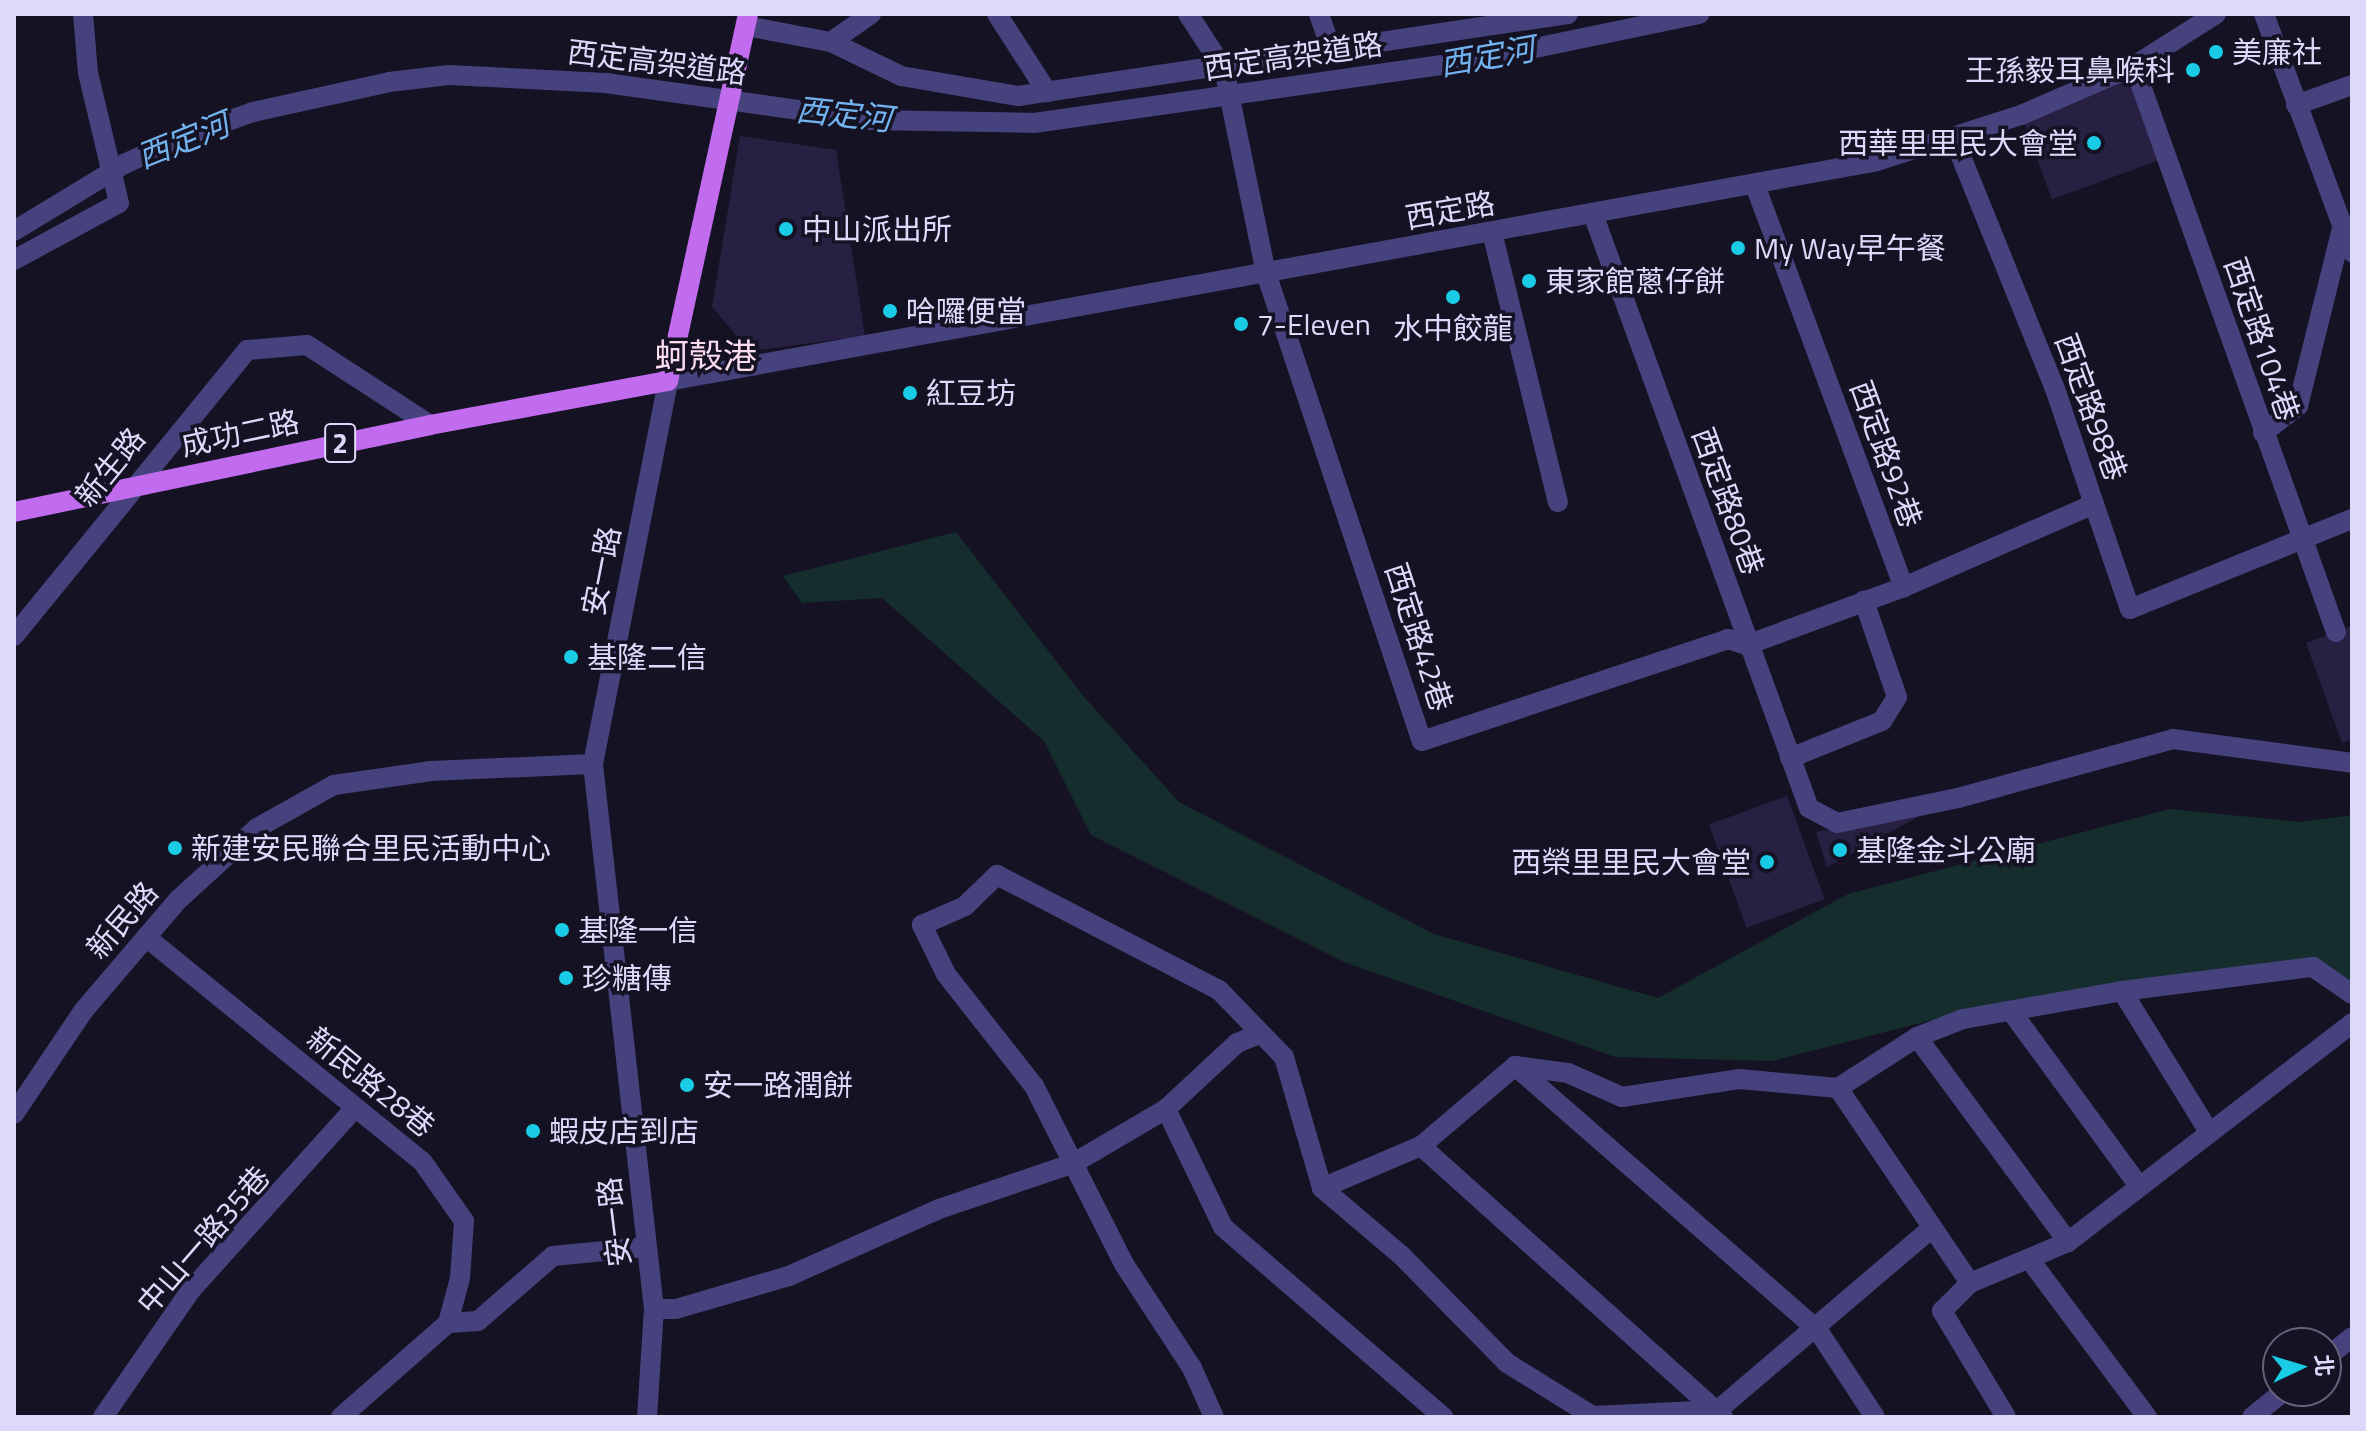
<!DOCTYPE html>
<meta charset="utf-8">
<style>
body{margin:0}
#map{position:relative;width:2366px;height:1431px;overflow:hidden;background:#151224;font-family:"Titillium Web","Noto Sans TC",sans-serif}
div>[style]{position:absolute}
.green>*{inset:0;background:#152d2d}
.building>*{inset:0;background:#282043;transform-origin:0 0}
.service>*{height:20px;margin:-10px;padding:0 10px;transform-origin:10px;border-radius:10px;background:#46427e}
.minor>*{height:20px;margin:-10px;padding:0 10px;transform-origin:10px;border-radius:10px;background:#46427e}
.tertiary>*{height:20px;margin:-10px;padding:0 10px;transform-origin:10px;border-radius:10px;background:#46427e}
.primary>*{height:20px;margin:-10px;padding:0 10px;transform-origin:10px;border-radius:10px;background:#c16cee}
.dots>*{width:22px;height:22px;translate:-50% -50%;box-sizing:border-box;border:4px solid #151224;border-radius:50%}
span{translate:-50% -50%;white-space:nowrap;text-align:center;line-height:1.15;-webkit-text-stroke:7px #151224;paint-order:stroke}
.shield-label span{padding:2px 6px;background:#151224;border:2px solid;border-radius:6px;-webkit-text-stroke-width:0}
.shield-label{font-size:28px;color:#ded9fb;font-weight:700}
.poi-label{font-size:30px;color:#ded9fb}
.left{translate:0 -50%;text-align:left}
.right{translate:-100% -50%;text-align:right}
.street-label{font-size:30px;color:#ded9fb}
.water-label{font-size:32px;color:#72b2ef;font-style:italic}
.quarter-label{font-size:34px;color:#fbdbee}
.frame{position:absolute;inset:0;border:16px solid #ded9fb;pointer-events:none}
.north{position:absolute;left:2262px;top:1327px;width:80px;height:80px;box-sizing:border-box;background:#151224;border:2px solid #65627a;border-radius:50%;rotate:86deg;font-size:22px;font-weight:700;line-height:32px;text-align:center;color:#ded9fb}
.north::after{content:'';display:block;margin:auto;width:28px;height:36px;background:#1acbe5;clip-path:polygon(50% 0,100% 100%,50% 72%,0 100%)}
</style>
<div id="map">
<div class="green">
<div style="clip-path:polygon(956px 532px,1084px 697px,1179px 802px,1434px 934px,1658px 998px,1848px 894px,2170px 809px,2300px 822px,2352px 815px,2352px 1000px,2312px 975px,1979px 1008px,1772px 1061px,1615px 1057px,1344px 962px,1091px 835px,1044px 741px,882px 598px,802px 603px,783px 576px)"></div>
</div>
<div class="building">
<div style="left:2133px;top:74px;width:90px;height:119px;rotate:70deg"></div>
<div style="clip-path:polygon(740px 136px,836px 150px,865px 336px,750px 351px,712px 307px)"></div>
<div style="clip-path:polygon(2352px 626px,2352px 739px,2342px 743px,2306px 643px)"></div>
<div style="left:1787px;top:796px;width:110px;height:83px;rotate:70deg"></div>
<div style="clip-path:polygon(1917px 811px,1918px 817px,1827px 867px,1816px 832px)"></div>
</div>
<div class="service">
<div style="left:997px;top:14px;width:93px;rotate:57.3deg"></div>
<div style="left:1188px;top:14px;width:66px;rotate:56.8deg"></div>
<div style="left:1224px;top:69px;width:208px;rotate:78.4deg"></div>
<div style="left:1266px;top:273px;width:493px;rotate:71.6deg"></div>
<div style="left:1422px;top:741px;width:323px;rotate:-18.4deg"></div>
<div style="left:1728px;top:639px;width:20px;rotate:18deg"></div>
<div style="left:1319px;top:14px;width:39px;rotate:71deg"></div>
<div style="left:2264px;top:14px;width:254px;rotate:69.7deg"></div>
<div style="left:831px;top:42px;width:78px;rotate:25.9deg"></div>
<div style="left:901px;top:76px;width:119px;rotate:9.7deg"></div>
<div style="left:1018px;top:96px;width:556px;rotate:-8.48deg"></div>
<div style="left:2134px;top:66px;width:601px;rotate:70.36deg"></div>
<div style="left:2296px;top:105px;width:59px;rotate:-19.7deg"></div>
<div style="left:1755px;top:185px;width:429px;rotate:69.7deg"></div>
<div style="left:1593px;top:214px;width:632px;rotate:70.02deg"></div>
<div style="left:1809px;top:808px;width:32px;rotate:28deg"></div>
<div style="left:1837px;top:823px;width:124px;rotate:-11.7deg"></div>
<div style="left:1958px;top:798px;width:223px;rotate:-15.3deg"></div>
<div style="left:2173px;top:739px;width:181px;rotate:7.6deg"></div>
<div style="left:1492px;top:232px;width:278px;rotate:76.3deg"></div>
<div style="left:14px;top:260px;width:119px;rotate:-28.5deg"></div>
<div style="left:119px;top:203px;width:134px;rotate:-103.4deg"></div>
<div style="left:88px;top:73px;width:59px;rotate:-94.8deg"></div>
<div style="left:2263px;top:433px;width:44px;rotate:-37.6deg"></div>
<div style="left:2298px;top:406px;width:179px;rotate:-76.1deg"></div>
<div style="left:2094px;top:504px;width:111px;rotate:71.1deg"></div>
<div style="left:2130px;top:609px;width:240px;rotate:-22.1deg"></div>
<div style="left:1747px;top:645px;width:167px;rotate:-20.3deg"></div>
<div style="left:1904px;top:587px;width:207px;rotate:-23.6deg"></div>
<div style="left:2094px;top:504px;width:121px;rotate:-108.7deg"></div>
<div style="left:2055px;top:389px;width:270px;rotate:-112deg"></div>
<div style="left:1790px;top:758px;width:99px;rotate:-21.9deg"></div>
<div style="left:1882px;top:721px;width:28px;rotate:-58deg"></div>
<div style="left:1897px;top:697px;width:102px;rotate:-109deg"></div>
<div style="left:146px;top:937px;width:355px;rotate:39.1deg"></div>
<div style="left:422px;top:1161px;width:73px;rotate:55deg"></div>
<div style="left:464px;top:1221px;width:57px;rotate:94deg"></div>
<div style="left:460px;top:1278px;width:47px;rotate:104.9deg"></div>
<div style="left:2122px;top:991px;width:166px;rotate:58.3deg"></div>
<div style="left:2011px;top:1011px;width:217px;rotate:53.8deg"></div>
<div style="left:1917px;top:1037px;width:255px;rotate:53.6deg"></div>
<div style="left:1515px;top:1066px;width:400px;rotate:41.1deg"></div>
<div style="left:1817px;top:1329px;width:105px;rotate:56.6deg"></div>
<div style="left:1838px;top:1088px;width:235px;rotate:55.9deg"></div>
<div style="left:1166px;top:1109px;width:131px;rotate:64.2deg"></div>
<div style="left:1223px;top:1227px;width:291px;rotate:40.8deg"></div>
<div style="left:1322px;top:1188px;width:104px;rotate:40.3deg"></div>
<div style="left:1401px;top:1255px;width:151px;rotate:45.5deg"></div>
<div style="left:1507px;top:1363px;width:102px;rotate:31.8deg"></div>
<div style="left:2030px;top:1260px;width:196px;rotate:53.3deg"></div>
<div style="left:654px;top:1309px;width:22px"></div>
<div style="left:676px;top:1309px;width:118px;rotate:-16.3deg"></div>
<div style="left:789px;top:1276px;width:164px;rotate:-24.1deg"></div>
<div style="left:939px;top:1209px;width:143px;rotate:-18.8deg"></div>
<div style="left:1074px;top:1163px;width:107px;rotate:-30.4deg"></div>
<div style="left:1166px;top:1109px;width:97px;rotate:-42.9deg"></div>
<div style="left:1237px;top:1043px;width:22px;rotate:-22deg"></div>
<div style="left:448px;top:1323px;width:30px;rotate:-4deg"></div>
<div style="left:478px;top:1321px;width:99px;rotate:-40.9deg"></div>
<div style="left:553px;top:1256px;width:94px;rotate:-5.5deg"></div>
<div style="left:2326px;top:1358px;width:33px;rotate:-39deg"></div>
<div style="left:1592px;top:1416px;width:126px;rotate:-2.7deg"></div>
<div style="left:1718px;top:1410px;width:280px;rotate:-40.4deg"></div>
<div style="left:103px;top:1417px;width:155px;rotate:-55.3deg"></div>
<div style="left:191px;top:1290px;width:245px;rotate:-48deg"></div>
<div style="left:341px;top:1417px;width:142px;rotate:-41.3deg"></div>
<div style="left:1214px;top:1417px;width:54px;rotate:-114.2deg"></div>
<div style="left:1192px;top:1368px;width:124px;rotate:-123.2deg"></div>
<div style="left:1124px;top:1264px;width:199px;rotate:-116.8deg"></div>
<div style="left:1034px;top:1086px;width:142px;rotate:-128.2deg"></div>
<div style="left:946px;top:974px;width:55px;rotate:-116.1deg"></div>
<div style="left:922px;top:925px;width:47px;rotate:-23.8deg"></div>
<div style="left:965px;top:906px;width:45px;rotate:-44.1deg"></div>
<div style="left:997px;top:875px;width:250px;rotate:27.4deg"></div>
<div style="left:1219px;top:990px;width:93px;rotate:45.9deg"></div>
<div style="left:1284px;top:1057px;width:136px;rotate:73.8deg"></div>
<div style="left:1322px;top:1188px;width:108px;rotate:-23deg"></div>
<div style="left:1723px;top:1417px;width:406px;rotate:-138.1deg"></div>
<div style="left:1421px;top:1146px;width:123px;rotate:-40.4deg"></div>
<div style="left:1515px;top:1066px;width:53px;rotate:7.5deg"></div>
<div style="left:1568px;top:1073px;width:59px;rotate:24deg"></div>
<div style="left:1622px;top:1097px;width:118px;rotate:-8.7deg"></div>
<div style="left:1739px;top:1079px;width:99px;rotate:5.2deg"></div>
<div style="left:1838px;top:1088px;width:94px;rotate:-32.8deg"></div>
<div style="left:1917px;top:1037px;width:49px;rotate:-21.4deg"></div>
<div style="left:1963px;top:1019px;width:161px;rotate:-10deg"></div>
<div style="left:2122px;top:991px;width:193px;rotate:-7.2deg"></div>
<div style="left:2313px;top:967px;width:47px;rotate:34.7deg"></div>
<div style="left:2006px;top:1417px;width:124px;rotate:-121.1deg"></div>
<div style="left:1942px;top:1311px;width:40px;rotate:-45deg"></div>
<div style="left:1970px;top:1283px;width:106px;rotate:-22.7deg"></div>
<div style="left:2068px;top:1242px;width:359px;rotate:-37.6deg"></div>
<div style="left:2252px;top:1417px;width:41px;rotate:-39.1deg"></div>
</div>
<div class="minor">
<div style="left:746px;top:26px;width:86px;rotate:10.7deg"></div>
<div style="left:831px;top:42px;width:49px;rotate:-35deg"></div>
<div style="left:14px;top:636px;width:369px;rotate:-50.8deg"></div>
<div style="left:247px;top:350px;width:60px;rotate:-4.8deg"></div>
<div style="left:307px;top:345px;width:147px;rotate:33deg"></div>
<div style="left:14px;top:1114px;width:125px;rotate:-56.1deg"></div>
<div style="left:84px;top:1010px;width:145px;rotate:-49.5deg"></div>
<div style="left:178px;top:900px;width:107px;rotate:-42.3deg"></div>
<div style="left:257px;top:828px;width:88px;rotate:-29.2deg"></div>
<div style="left:334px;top:785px;width:98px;rotate:-8.2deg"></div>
<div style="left:431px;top:771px;width:162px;rotate:-2.5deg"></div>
</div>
<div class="tertiary">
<div style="left:14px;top:231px;width:129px;rotate:-31.3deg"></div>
<div style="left:124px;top:164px;width:73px;rotate:-24.1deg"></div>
<div style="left:191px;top:134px;width:66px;rotate:-19.5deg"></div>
<div style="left:253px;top:112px;width:139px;rotate:-12.4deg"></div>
<div style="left:389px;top:82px;width:60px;rotate:-6.7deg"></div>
<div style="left:449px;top:75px;width:157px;rotate:2.9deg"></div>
<div style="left:606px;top:83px;width:265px;rotate:8deg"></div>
<div style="left:868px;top:120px;width:166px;rotate:1deg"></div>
<div style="left:1034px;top:123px;width:453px;rotate:-8.1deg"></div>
<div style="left:1482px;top:59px;width:222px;rotate:-11.7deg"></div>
<div style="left:647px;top:1417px;width:108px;rotate:-86.3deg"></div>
<div style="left:654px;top:1309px;width:548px;rotate:-96.39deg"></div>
<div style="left:593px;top:764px;width:390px;rotate:-78.9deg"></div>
<div style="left:668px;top:381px;width:1229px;rotate:-10.31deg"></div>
<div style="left:1877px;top:161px;width:151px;rotate:-17.7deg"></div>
<div style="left:2021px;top:115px;width:123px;rotate:-23.4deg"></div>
<div style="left:2134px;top:66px;width:97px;rotate:-32.4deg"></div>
</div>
<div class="primary">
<div style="left:14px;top:512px;width:425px;rotate:-11.8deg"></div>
<div style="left:430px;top:425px;width:242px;rotate:-10.5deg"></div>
<div style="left:668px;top:381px;width:376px;rotate:-77.7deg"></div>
</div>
<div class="dots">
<div style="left:2216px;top:52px;background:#1acbe5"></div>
<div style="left:2193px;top:70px;background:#1acbe5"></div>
<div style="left:2094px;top:143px;background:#1acbe5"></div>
<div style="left:786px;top:229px;background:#1acbe5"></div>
<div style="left:1738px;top:248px;background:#1acbe5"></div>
<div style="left:1529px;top:281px;background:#1acbe5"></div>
<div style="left:1453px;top:297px;background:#1acbe5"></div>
<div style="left:890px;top:311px;background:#1acbe5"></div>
<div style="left:1241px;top:324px;background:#1acbe5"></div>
<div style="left:910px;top:393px;background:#1acbe5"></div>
<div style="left:571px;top:657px;background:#1acbe5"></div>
<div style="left:175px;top:848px;background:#1acbe5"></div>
<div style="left:1840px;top:850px;background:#1acbe5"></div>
<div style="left:1767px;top:862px;background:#1acbe5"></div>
<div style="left:562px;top:930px;background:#1acbe5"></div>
<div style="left:566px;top:978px;background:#1acbe5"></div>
<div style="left:687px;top:1085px;background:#1acbe5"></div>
<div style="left:533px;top:1131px;background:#1acbe5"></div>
</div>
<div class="shield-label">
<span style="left:340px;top:443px">2</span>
</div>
<div class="poi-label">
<span class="left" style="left:2232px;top:52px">美廉社</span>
<span class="right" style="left:2175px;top:70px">王孫毅耳鼻喉科</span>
<span class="right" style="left:2078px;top:143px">西華里里民大會堂</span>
<span class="left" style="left:802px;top:229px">中山派出所</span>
<span class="left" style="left:1754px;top:248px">My Way早午餐</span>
<span class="left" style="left:1545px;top:281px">東家館蔥仔餅</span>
<span class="left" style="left:906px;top:311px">哈囉便當</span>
<span class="left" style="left:1257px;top:324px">7-Eleven</span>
<span style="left:1453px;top:328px">水中餃龍</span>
<span class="left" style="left:926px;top:393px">紅豆坊</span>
<span class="left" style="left:587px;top:657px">基隆二信</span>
<span class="left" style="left:191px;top:848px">新建安民聯合里民活動中心</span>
<span class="left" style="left:1856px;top:850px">基隆金斗公廟</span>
<span class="right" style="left:1751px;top:862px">西榮里里民大會堂</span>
<span class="left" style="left:578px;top:930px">基隆一信</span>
<span class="left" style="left:582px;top:978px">珍糖傳</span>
<span class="left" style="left:703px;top:1085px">安一路潤餅</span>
<span class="left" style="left:549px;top:1131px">蝦皮店到店</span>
</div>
<div class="street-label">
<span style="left:1293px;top:56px;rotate:-8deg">西定高架道路</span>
<span style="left:657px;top:62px;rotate:7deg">西定高架道路</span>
<span style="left:1450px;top:210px;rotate:-10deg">西定路</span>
<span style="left:2262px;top:339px;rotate:71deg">西定路104巷</span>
<span style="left:2091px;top:407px;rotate:70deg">西定路98巷</span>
<span style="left:240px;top:433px;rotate:-12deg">成功二路</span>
<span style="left:1886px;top:454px;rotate:70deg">西定路92巷</span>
<span style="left:110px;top:467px;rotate:-51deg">新生路</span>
<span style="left:1728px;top:501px;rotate:70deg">西定路80巷</span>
<span style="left:601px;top:571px;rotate:-79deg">安一路</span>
<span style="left:1419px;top:637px;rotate:72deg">西定路42巷</span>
<span style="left:122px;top:920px;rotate:-49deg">新民路</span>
<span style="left:371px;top:1082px;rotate:39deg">新民路28巷</span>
<span style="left:614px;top:1222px;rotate:-97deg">安一路</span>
<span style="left:203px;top:1240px;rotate:-49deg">中山一路35巷</span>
</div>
<div class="water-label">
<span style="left:1487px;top:56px;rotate:-10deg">西定河</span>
<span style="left:844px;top:114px;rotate:6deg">西定河</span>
<span style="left:183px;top:140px;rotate:-22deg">西定河</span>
</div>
<div class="quarter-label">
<span style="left:706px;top:356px">蚵殼港</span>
</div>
<div class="frame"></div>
<div class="north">北</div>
</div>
